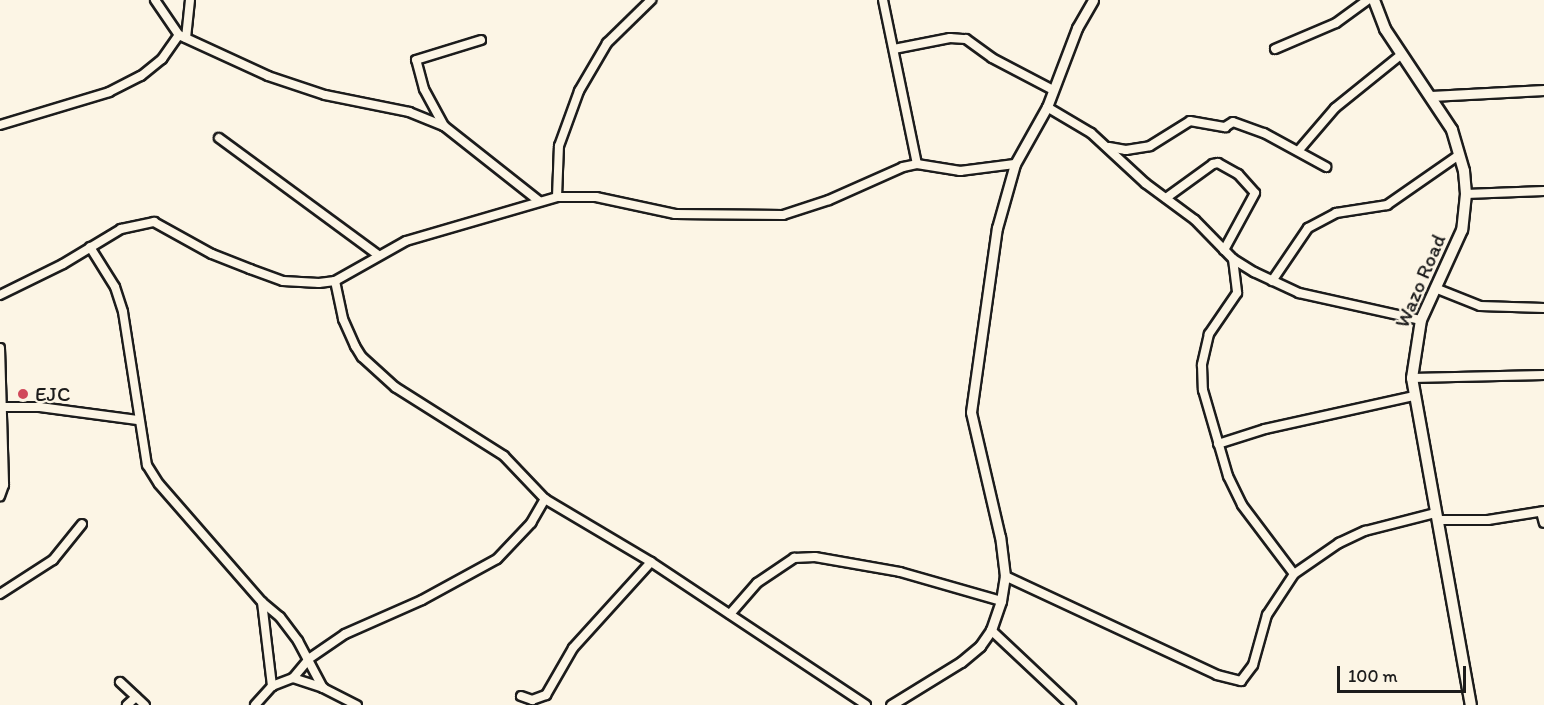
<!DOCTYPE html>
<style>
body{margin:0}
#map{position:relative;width:1544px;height:705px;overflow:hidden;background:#fcf5e5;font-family:Itim,sans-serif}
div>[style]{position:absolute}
.roads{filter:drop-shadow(2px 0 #1c1c1c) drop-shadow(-2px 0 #1c1c1c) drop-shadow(0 2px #1c1c1c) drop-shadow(0 -2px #1c1c1c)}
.minor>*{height:8px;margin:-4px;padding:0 4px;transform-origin:4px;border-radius:4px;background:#fcf5e5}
.tertiary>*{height:9px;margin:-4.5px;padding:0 4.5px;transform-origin:4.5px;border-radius:4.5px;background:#fcf5e5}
.secondary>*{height:10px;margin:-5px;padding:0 5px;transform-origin:5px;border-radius:5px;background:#fcf5e5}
.dots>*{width:16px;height:16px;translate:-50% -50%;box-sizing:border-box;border:3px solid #fcf5e5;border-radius:50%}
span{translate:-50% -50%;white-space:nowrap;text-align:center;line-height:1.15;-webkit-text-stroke:4.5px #fcf5e5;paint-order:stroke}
.street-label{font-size:21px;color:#1c1c1c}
.poi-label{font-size:21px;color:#1c1c1c}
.left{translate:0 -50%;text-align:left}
.scale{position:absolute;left:1337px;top:666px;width:129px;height:27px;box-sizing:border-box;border:3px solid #1c1c1c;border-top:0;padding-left:8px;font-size:18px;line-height:21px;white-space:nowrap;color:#1c1c1c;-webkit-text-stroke:4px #fcf5e5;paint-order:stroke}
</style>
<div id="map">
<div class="roads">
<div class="minor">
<div style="left:155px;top:0;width:42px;rotate:55.6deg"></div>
<div style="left:179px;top:35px;width:98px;rotate:24.7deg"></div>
<div style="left:268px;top:76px;width:60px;rotate:18.4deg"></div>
<div style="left:325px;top:95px;width:86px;rotate:11.4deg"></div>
<div style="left:409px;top:112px;width:38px;rotate:22deg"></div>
<div style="left:444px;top:126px;width:121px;rotate:38.3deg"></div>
<div style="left:883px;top:0;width:167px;rotate:78.3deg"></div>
<div style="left:186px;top:38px;width:38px;rotate:-84deg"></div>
<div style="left:894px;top:49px;width:57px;rotate:-11.1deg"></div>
<div style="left:950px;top:38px;width:16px;rotate:4deg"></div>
<div style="left:966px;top:39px;width:32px;rotate:36deg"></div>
<div style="left:992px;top:58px;width:69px;rotate:27.7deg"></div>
<div style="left:1275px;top:49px;width:66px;rotate:-23.1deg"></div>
<div style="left:1336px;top:23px;width:39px;rotate:-36deg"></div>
<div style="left:1047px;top:107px;width:51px;rotate:30.6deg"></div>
<div style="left:1091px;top:133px;width:74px;rotate:42.8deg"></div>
<div style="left:1145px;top:183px;width:62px;rotate:36.5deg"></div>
<div style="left:1195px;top:220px;width:54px;rotate:45.7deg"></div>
<div style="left:1233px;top:259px;width:25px;rotate:32deg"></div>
<div style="left:1254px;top:272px;width:50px;rotate:25deg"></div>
<div style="left:1299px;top:293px;width:125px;rotate:12.5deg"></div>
<div style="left:0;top:125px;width:114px;rotate:-16.8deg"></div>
<div style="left:109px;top:92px;width:36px;rotate:-27deg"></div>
<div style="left:141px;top:76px;width:27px;rotate:-39deg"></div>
<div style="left:162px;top:59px;width:29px;rotate:-55deg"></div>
<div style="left:444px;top:126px;width:42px;rotate:-118.4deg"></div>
<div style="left:424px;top:89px;width:30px;rotate:-105deg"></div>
<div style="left:416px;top:60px;width:68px;rotate:-17.1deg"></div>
<div style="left:219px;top:138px;width:196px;rotate:36.3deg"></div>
<div style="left:1109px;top:147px;width:17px;rotate:10deg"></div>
<div style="left:1126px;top:150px;width:24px;rotate:-9deg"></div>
<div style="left:1150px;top:146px;width:47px;rotate:-32deg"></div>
<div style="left:1190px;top:121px;width:36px;rotate:10deg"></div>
<div style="left:1225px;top:127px;width:9px;rotate:-32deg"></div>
<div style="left:1233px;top:122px;width:33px;rotate:20deg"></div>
<div style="left:1264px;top:133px;width:71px;rotate:28.7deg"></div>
<div style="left:1299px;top:150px;width:55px;rotate:-49.4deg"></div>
<div style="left:1335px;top:108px;width:86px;rotate:-38.9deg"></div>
<div style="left:1466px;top:194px;width:78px;rotate:-2.2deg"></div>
<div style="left:557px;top:197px;width:51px;rotate:-87.8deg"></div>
<div style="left:559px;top:146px;width:59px;rotate:-70deg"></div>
<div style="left:579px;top:91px;width:56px;rotate:-59.7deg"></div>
<div style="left:607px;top:43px;width:62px;rotate:-44.3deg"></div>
<div style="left:1166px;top:198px;width:58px;rotate:-35.9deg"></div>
<div style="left:1213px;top:164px;width:5px;rotate:-11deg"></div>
<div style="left:1218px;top:163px;width:23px;rotate:29deg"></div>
<div style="left:1238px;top:174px;width:25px;rotate:48deg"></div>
<div style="left:1255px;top:193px;width:65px;rotate:118.5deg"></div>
<div style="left:90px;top:247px;width:47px;rotate:58deg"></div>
<div style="left:115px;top:287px;width:26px;rotate:72deg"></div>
<div style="left:123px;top:312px;width:155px;rotate:81.1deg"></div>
<div style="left:147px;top:465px;width:22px;rotate:58deg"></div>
<div style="left:159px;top:484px;width:157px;rotate:48.9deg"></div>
<div style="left:262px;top:602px;width:85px;rotate:83.2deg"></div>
<div style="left:1233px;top:259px;width:34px;rotate:83deg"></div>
<div style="left:1237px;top:293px;width:50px;rotate:124.3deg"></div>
<div style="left:1209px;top:334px;width:32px;rotate:103deg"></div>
<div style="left:1202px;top:365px;width:25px;rotate:88deg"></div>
<div style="left:1203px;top:390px;width:90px;rotate:73.8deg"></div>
<div style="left:1228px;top:476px;width:32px;rotate:64deg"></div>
<div style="left:1242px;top:505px;width:86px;rotate:53deg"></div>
<div style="left:335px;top:281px;width:39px;rotate:78deg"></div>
<div style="left:343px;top:319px;width:30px;rotate:66deg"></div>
<div style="left:355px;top:346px;width:13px;rotate:58deg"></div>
<div style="left:362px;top:357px;width:45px;rotate:42.3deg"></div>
<div style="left:395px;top:387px;width:129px;rotate:32.3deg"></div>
<div style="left:504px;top:456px;width:59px;rotate:46.4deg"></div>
<div style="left:545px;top:499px;width:123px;rotate:30.7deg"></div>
<div style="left:651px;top:562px;width:258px;rotate:33.6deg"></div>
<div style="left:1272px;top:281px;width:64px;rotate:-55.8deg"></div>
<div style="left:1308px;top:228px;width:32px;rotate:-28deg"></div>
<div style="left:1336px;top:213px;width:52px;rotate:-8.9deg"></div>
<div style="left:1387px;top:205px;width:88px;rotate:-34.8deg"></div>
<div style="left:1435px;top:288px;width:48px;rotate:21.8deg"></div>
<div style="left:1480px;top:306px;width:64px;rotate:1.8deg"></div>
<div style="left:0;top:295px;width:70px;rotate:-26.2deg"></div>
<div style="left:63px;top:264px;width:68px;rotate:-31.1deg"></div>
<div style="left:121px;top:229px;width:34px;rotate:-12deg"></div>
<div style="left:154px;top:222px;width:66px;rotate:28.9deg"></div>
<div style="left:212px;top:254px;width:41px;rotate:21.5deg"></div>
<div style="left:250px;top:269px;width:35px;rotate:20deg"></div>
<div style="left:283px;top:281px;width:36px;rotate:3deg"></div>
<div style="left:319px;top:283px;width:16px;rotate:-7deg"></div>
<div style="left:335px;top:281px;width:81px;rotate:-29.4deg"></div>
<div style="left:406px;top:241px;width:157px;rotate:-16.2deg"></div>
<div style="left:557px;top:197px;width:39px"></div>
<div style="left:596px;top:197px;width:81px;rotate:12.1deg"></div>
<div style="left:675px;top:214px;width:108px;rotate:0.5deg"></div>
<div style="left:783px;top:215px;width:48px;rotate:-18.1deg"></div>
<div style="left:829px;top:200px;width:81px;rotate:-24deg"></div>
<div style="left:903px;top:167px;width:14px;rotate:-12deg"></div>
<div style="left:917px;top:164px;width:44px;rotate:9.2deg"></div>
<div style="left:960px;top:171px;width:55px;rotate:-7.3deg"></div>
<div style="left:0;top:348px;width:137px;rotate:88.3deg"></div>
<div style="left:4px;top:485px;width:12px;rotate:110deg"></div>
<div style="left:1412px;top:378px;width:132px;rotate:-1.3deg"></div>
<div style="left:2px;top:407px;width:38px"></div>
<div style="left:40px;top:407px;width:98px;rotate:7.6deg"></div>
<div style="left:1218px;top:444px;width:49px;rotate:-17.7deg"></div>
<div style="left:1265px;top:429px;width:153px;rotate:-12.5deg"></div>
<div style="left:1541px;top:512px;width:11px;rotate:75deg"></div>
<div style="left:1437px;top:520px;width:51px"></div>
<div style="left:1488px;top:520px;width:57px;rotate:-9.1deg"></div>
<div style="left:1005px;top:576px;width:234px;rotate:25deg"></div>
<div style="left:1217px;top:675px;width:25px;rotate:14deg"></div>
<div style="left:1241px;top:681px;width:20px;rotate:-53deg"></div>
<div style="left:1253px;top:665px;width:52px;rotate:-74.4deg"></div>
<div style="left:1267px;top:615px;width:49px;rotate:-56.6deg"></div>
<div style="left:1294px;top:574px;width:55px;rotate:-34.6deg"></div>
<div style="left:1339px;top:543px;width:29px;rotate:-25deg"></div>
<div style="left:1365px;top:531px;width:72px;rotate:-14.4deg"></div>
<div style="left:0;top:594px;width:63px;rotate:-32.7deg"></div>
<div style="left:53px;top:560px;width:46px;rotate:-51.1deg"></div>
<div style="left:262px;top:602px;width:23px;rotate:40deg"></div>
<div style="left:280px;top:617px;width:30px;rotate:53deg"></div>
<div style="left:298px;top:641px;width:53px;rotate:62deg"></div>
<div style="left:730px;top:614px;width:41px;rotate:-48.9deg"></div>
<div style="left:757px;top:583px;width:45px;rotate:-34deg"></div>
<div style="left:794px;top:558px;width:21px;rotate:-3deg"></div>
<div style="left:815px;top:557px;width:86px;rotate:10deg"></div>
<div style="left:900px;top:572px;width:105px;rotate:16deg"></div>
<div style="left:991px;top:630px;width:110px;rotate:43.2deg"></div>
<div style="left:293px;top:678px;width:26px;rotate:-50deg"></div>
<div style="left:310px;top:658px;width:42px;rotate:-34.4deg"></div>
<div style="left:345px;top:634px;width:84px;rotate:-23.8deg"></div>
<div style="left:422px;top:600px;width:85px;rotate:-28.7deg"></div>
<div style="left:497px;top:559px;width:50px;rotate:-46.6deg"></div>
<div style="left:531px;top:523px;width:28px;rotate:-60deg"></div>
<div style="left:120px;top:682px;width:34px;rotate:43deg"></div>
<div style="left:521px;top:696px;width:12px;rotate:20deg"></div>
<div style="left:532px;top:700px;width:15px;rotate:-20deg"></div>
<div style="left:546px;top:695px;width:54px;rotate:-60.1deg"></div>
<div style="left:573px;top:648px;width:116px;rotate:-47.8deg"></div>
<div style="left:127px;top:705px;width:12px;rotate:-42deg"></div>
<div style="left:255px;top:705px;width:25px;rotate:-48deg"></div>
<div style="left:272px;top:686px;width:22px;rotate:-21deg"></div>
<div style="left:293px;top:678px;width:32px;rotate:18deg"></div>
<div style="left:323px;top:688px;width:38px;rotate:27deg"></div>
</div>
<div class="tertiary">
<div style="left:1431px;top:96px;width:113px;rotate:-3deg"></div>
<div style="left:891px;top:705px;width:82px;rotate:-31.6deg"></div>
<div style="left:961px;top:662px;width:25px;rotate:-40deg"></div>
<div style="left:980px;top:646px;width:19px;rotate:-55deg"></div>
<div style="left:991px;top:630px;width:31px;rotate:-71deg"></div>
<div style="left:1001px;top:601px;width:25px;rotate:-81deg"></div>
<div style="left:1005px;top:576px;width:39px;rotate:-97deg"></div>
<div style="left:1000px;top:537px;width:128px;rotate:-103.1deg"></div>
<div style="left:971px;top:412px;width:186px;rotate:-82deg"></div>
<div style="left:997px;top:228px;width:66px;rotate:-74.3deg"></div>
<div style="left:1015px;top:164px;width:65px;rotate:-60.7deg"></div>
<div style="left:1047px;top:107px;width:85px;rotate:-69.2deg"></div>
<div style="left:1077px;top:28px;width:32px;rotate:-60deg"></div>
</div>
<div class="secondary">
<div style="left:1374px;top:0;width:31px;rotate:69deg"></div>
<div style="left:1385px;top:29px;width:121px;rotate:56.4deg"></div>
<div style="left:1452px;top:130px;width:43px;rotate:73.7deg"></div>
<div style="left:1464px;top:171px;width:23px;rotate:85deg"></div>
<div style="left:1466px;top:194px;width:36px;rotate:96deg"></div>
<div style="left:1462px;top:230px;width:99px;rotate:114.5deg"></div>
<div style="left:1421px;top:320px;width:59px;rotate:98.8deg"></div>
<div style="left:1412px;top:378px;width:332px;rotate:79.8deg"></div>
</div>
</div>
<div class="dots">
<div style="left:23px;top:394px;background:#d1495b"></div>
</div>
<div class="street-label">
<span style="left:1420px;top:281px;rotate:-67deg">Wazo Road</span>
</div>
<div class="poi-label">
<span class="left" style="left:35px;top:394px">EJC</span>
</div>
<div class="scale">100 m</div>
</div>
